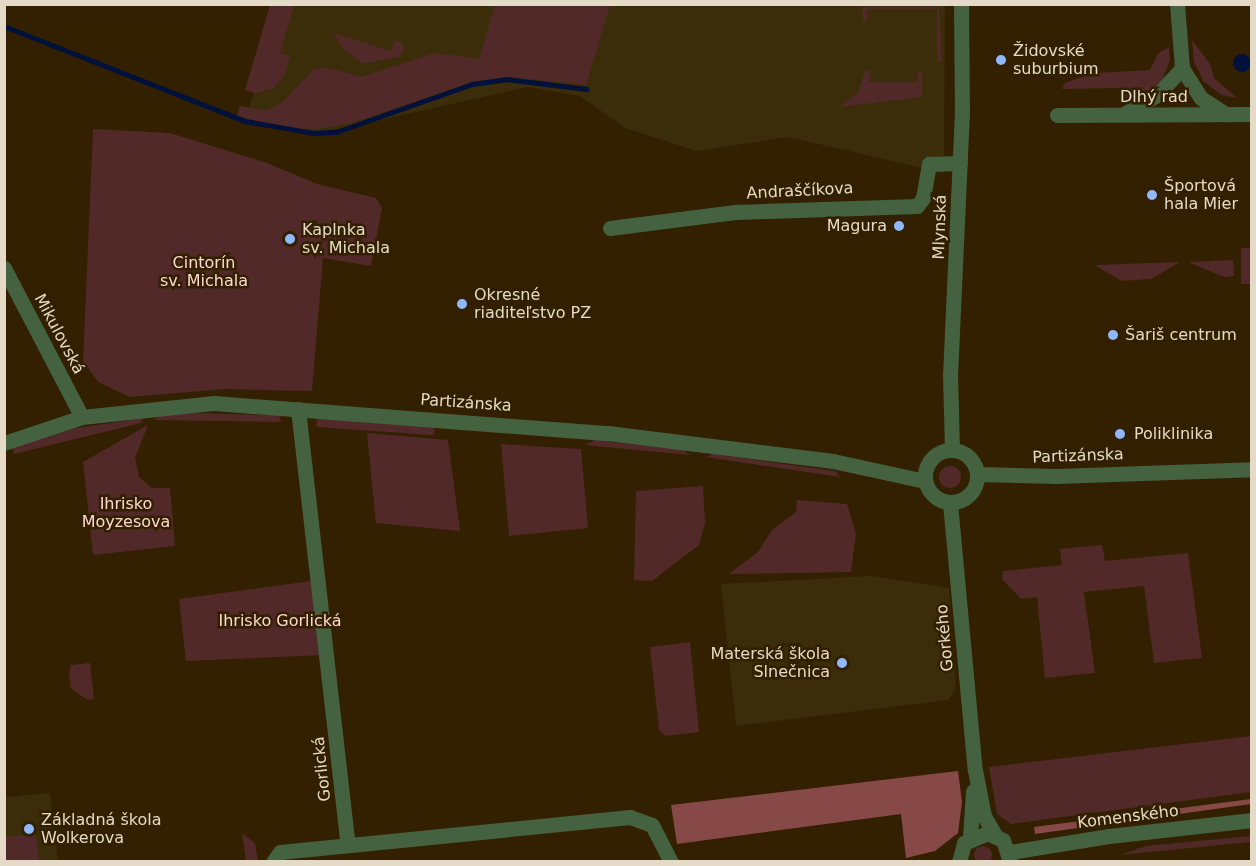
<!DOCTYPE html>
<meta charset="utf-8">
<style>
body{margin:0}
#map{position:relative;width:1256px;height:866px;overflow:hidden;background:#322000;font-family:"DejaVu Sans",sans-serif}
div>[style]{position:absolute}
.built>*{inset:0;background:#3b2c0a}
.green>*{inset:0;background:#512929;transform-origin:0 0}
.round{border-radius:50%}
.forest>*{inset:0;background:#864948}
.water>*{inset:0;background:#00113b}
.stream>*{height:4.5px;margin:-2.25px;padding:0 2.25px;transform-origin:2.25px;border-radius:2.25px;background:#00113b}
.minor>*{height:15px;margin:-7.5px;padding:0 7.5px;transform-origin:7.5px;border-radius:7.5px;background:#44623f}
.minor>.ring{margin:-7.5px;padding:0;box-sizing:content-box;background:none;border:15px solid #44623f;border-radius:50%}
.dots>*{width:16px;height:16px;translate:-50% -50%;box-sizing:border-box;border:3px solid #322000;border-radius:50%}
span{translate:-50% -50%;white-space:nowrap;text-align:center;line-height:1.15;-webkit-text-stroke:5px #322000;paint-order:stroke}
.poi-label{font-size:16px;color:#e5dac7}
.left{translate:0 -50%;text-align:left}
.right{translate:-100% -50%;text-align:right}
.street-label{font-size:16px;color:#e5dac7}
.park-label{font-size:16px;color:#fed6d4}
.frame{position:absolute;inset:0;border:6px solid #e5dac7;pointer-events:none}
</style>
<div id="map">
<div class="built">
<div style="clip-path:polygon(280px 5px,945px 5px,944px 173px,788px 137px,696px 151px,625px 128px,580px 96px,528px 87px,320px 133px,245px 121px)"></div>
<div style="clip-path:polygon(872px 576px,949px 588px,956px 690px,948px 700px,736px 726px,721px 584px)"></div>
<div style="clip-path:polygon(50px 793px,58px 861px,5px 862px,5px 797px)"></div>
</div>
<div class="green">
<div style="clip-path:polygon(270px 5px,294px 5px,280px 53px,290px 56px,284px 76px,274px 88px,255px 93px,245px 90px)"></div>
<div style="clip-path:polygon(495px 5px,610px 5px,586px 85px,507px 77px,472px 82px,352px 123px,317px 129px,280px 128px,237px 116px,240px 106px,266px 110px,282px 103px,314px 69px,329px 68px,362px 77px,435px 53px,479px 59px)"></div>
<div style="clip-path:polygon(862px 7px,939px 7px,942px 61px,937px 61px,937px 9px,867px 9px,867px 21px,863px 21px)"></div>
<div style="clip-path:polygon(333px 33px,391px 51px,395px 40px,402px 43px,404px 50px,399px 57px,363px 64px,344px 50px)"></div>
<div style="clip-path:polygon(1192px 40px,1210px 64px,1214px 78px,1237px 98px,1222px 95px,1204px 82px,1194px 62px)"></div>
<div style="clip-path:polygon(1169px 47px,1170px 60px,1162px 81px,1153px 91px,1132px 103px,1126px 102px,1119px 88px,1062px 89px,1065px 83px,1094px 73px,1150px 70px,1158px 53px)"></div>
<div style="clip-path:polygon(922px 70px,922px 97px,840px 107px,858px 92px,865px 71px,870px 71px,869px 82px,918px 82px,918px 71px)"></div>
<div style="clip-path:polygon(93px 129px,170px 133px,267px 163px,317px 184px,376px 198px,382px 208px,371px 266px,323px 258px,312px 391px,226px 389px,130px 397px,98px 382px,83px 361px)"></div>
<div style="left:1251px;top:248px;width:36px;height:10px;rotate:90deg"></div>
<div style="clip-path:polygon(1233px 260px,1234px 276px,1224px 277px,1188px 262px)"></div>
<div style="clip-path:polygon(1180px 262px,1151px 279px,1122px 281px,1094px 265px)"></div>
<div style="clip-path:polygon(188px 413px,279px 415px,281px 422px,155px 420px,158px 416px)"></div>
<div style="clip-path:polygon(144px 418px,141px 423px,14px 454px,12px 447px,77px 428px)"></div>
<div style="left:317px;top:418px;width:118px;height:9px;rotate:4deg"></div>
<div style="clip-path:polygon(148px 425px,135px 458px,139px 477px,152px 488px,170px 488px,175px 546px,93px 555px,83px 462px)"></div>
<div style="clip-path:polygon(367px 433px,448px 440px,460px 531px,376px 523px)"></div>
<div style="clip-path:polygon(595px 440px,683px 450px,690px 455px,585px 445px)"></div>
<div style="clip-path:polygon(501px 444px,581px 449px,588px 528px,509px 536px)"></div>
<div style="clip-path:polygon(712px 454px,835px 471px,840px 477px,706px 457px)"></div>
<div class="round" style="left:939px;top:466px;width:22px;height:22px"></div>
<div style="clip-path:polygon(703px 486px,705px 523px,699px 545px,652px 581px,634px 580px,636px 491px)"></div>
<div style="clip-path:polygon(797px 500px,847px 504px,856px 533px,851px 572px,729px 574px,758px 552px,772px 530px,796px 512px)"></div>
<div style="clip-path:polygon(1102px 545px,1105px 561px,1188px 553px,1202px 658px,1154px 663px,1144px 586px,1084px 592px,1095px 673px,1045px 678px,1037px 597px,1021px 599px,1002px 579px,1003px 571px,1062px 565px,1060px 549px)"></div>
<div style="clip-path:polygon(318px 580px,327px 655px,186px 661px,179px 599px)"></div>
<div style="clip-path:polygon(690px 642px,699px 732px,665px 736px,659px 730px,650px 647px)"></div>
<div style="clip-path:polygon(90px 663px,94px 699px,88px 700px,71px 689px,69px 671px,71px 665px)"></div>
<div style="clip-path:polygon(1251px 736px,1251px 792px,1011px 824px,997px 814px,989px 767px)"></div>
<div style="clip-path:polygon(242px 833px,255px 843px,258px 861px,246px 861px)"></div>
<div style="clip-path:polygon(36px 834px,39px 861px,5px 861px,5px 837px)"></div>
<div style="clip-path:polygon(1251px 836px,1251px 842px,1120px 855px,1146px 846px)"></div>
<div class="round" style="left:974px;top:846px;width:18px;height:18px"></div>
</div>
<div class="forest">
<div style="clip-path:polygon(958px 771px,962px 802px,958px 833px,935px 851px,906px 858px,901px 814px,677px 844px,671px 805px)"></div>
<div style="clip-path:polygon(1251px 799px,1251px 804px,1035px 834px,1034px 827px)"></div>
</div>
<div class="water">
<div class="round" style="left:1233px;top:54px;width:18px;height:18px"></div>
</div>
<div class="stream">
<div style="left:4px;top:26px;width:259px;rotate:21.5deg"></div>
<div style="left:245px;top:121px;width:70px;rotate:9.9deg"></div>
<div style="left:314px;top:133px;width:22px;rotate:-3deg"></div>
<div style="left:336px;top:132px;width:144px;rotate:-19.4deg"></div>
<div style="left:472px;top:84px;width:34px;rotate:-8deg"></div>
<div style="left:506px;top:79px;width:81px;rotate:7.1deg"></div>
</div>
<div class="minor">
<div style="left:1177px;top:4px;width:64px;rotate:85.5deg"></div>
<div style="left:1182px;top:68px;width:36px;rotate:58deg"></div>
<div style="left:1201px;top:98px;width:30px;rotate:33deg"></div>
<div style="left:1124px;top:114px;width:39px;rotate:-30deg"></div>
<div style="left:1158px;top:94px;width:35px;rotate:-47deg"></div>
<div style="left:1057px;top:115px;width:195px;rotate:-0.3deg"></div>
<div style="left:610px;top:228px;width:126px;rotate:-7.3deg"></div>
<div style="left:735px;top:212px;width:182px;rotate:-1.9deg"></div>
<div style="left:917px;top:206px;width:10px;rotate:-53deg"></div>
<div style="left:923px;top:198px;width:35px;rotate:-80deg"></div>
<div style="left:929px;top:164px;width:31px;rotate:-2deg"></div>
<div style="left:4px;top:268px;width:168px;rotate:62.4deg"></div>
<div style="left:298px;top:409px;width:439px;rotate:83.5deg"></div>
<div style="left:4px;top:443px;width:82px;rotate:-18.4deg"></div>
<div style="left:82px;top:417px;width:133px;rotate:-6.1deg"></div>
<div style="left:214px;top:403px;width:395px;rotate:4.4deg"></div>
<div style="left:608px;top:433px;width:227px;rotate:7.1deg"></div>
<div style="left:833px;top:461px;width:94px;rotate:12.3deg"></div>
<div style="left:952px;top:450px;width:74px;rotate:-91.5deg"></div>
<div style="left:950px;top:376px;width:260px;rotate:-87.4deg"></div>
<div style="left:962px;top:116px;width:112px;rotate:-90.5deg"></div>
<div class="ring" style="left:925px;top:450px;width:37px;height:37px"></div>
<div style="left:977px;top:474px;width:79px;rotate:1.5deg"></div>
<div style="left:1056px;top:476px;width:196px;rotate:-2deg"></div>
<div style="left:950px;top:503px;width:268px;rotate:84.7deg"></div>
<div style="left:975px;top:770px;width:47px;rotate:78.9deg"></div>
<div style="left:984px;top:816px;width:22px;rotate:60deg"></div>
<div style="left:970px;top:838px;width:47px;rotate:-86.3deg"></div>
<div style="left:1010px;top:852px;width:100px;rotate:-9.2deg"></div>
<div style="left:1109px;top:836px;width:144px;rotate:-6.4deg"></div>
<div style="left:273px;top:862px;width:12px;rotate:-55deg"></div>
<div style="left:280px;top:852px;width:352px;rotate:-5.7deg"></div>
<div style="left:630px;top:817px;width:23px;rotate:20deg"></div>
<div style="left:652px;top:825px;width:42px;rotate:62.8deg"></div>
<div style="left:959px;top:862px;width:20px;rotate:-75deg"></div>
<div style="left:964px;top:843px;width:25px;rotate:-23deg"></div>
<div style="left:987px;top:833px;width:17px;rotate:24deg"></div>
<div style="left:1003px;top:840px;width:23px;rotate:72deg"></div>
</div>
<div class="dots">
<div style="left:1001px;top:60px;background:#90b8fd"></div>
<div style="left:1152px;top:195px;background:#90b8fd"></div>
<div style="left:899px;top:226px;background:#90b8fd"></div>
<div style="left:290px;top:239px;background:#90b8fd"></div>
<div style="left:462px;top:304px;background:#90b8fd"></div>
<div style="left:1113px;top:335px;background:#90b8fd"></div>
<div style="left:1120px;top:434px;background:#90b8fd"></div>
<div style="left:842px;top:663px;background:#90b8fd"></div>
<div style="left:29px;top:829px;background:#90b8fd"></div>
</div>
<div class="poi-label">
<span class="left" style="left:1013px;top:60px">Židovské<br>suburbium</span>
<span class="left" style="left:1164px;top:195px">Športová<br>hala Mier</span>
<span class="right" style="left:887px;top:226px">Magura</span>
<span class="left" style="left:302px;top:239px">Kaplnka<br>sv. Michala</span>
<span class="left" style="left:474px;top:304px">Okresné<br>riaditeľstvo PZ</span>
<span class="left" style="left:1125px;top:335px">Šariš centrum</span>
<span class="left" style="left:1134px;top:434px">Poliklinika</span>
<span class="right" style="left:830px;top:663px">Materská škola<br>Slnečnica</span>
<span class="left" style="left:41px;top:829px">Základná škola<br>Wolkerova</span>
</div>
<div class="street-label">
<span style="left:1154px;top:97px">Dlhý rad</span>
<span style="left:800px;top:191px;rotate:-3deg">Andraščíkova</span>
<span style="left:940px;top:227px;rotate:-88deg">Mlynská</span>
<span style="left:59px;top:334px;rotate:62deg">Mikulovská</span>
<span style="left:466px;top:403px;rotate:4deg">Partizánska</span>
<span style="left:1078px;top:456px;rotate:-2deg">Partizánska</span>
<span style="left:945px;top:638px;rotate:-95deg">Gorkého</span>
<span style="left:322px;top:769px;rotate:-96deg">Gorlická</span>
<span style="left:1128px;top:817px;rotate:-7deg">Komenského</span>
</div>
<div class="park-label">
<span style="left:204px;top:272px">Cintorín<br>sv. Michala</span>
<span style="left:126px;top:513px">Ihrisko<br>Moyzesova</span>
<span style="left:280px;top:621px">Ihrisko Gorlická</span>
</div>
<div class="frame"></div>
</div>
